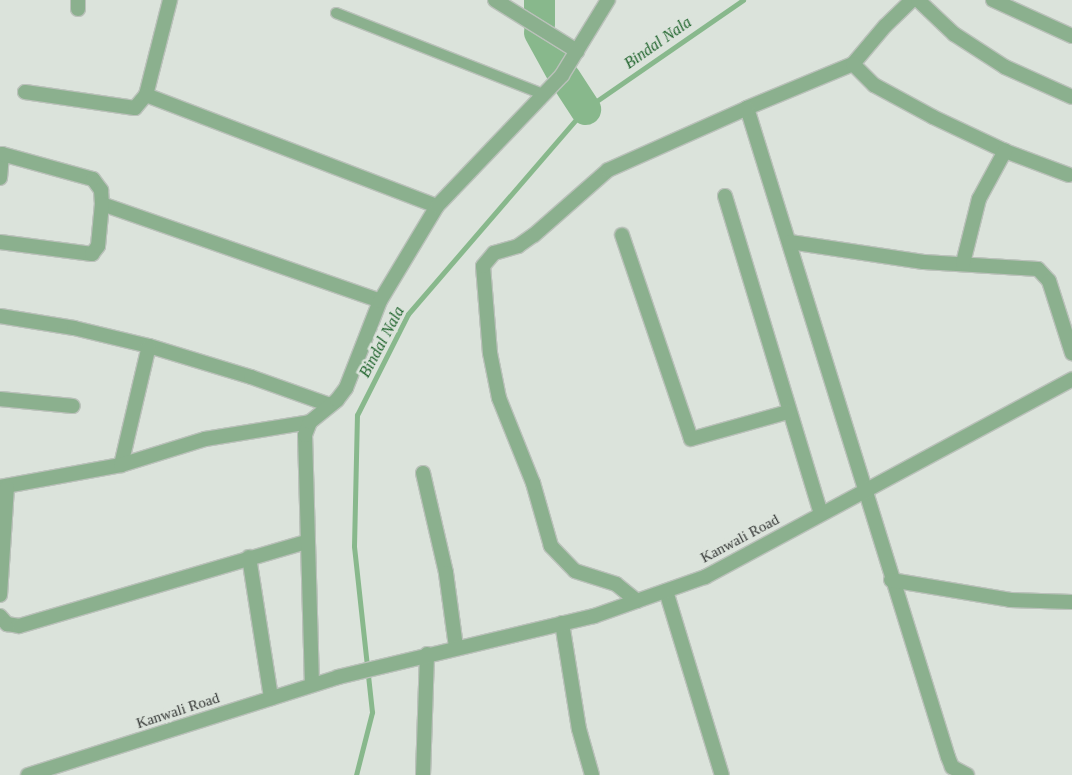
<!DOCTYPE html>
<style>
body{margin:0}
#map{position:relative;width:1072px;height:775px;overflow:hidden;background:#dbe3db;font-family:"Times New Roman",serif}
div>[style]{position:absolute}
.stream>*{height:5px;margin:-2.5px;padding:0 2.5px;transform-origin:2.5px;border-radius:2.5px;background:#88b88c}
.river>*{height:31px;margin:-15.5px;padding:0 15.5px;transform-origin:15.5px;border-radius:15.5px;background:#88b88c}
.roads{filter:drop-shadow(1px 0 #bac1ba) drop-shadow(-1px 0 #bac1ba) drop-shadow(0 1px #bac1ba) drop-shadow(0 -1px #bac1ba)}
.service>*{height:10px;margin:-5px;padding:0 5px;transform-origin:5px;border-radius:5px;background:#8bb08e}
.minor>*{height:14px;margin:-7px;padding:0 7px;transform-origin:7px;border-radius:7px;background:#8bb08e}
.tertiary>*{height:14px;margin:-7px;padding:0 7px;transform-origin:7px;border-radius:7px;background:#8bb08e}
span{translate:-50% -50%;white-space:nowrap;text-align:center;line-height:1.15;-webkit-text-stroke:5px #dbe3db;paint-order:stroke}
.street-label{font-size:15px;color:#343735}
.water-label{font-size:16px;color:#1f642c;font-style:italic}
</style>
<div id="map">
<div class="stream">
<div style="left:356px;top:775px;width:65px;rotate:-75.7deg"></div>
<div style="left:372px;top:712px;width:167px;rotate:-96.2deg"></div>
<div style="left:354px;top:546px;width:131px;rotate:-88.7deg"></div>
<div style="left:357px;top:415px;width:113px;rotate:-63.2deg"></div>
<div style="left:408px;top:314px;width:271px;rotate:-49.2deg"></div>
<div style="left:585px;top:109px;width:192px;rotate:-34.6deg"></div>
</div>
<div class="river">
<div style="left:539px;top:0;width:24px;rotate:90deg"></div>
<div style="left:539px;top:32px;width:43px;rotate:61.1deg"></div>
<div style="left:565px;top:78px;width:37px;rotate:57deg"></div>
</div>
<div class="roads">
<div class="service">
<div style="left:336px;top:13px;width:222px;rotate:21.4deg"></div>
</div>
<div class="minor">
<div style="left:495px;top:0;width:97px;rotate:31.9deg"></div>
<div style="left:912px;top:0;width:37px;rotate:136deg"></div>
<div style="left:885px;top:26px;width:50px;rotate:130.1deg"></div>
<div style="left:853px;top:64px;width:115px;rotate:157.5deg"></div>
<div style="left:747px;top:108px;width:679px;rotate:72.79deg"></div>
<div style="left:948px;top:757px;width:11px;rotate:68deg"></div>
<div style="left:952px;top:767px;width:17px;rotate:28deg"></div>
<div style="left:918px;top:0;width:50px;rotate:43.4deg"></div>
<div style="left:954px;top:34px;width:61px;rotate:32.9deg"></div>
<div style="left:1005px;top:67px;width:73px;rotate:24.1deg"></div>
<div style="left:993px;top:0;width:87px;rotate:24.5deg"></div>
<div style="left:78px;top:9px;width:9px;rotate:-90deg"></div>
<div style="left:853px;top:64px;width:30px;rotate:45deg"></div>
<div style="left:874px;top:85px;width:67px;rotate:28.5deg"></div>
<div style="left:933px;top:117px;width:80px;rotate:25.3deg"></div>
<div style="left:1005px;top:151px;width:68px;rotate:20.6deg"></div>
<div style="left:25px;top:92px;width:111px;rotate:8.3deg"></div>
<div style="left:135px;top:108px;width:17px;rotate:-50deg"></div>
<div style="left:146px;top:95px;width:98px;rotate:-75.8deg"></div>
<div style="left:146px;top:95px;width:311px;rotate:20.9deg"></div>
<div style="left:0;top:178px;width:24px;rotate:-85deg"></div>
<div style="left:2px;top:154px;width:94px;rotate:15.4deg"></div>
<div style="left:93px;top:179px;width:14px;rotate:54deg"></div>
<div style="left:101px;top:190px;width:14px;rotate:86deg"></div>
<div style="left:102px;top:204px;width:294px;rotate:19.2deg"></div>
<div style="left:725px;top:196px;width:332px;rotate:73.2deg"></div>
<div style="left:622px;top:235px;width:215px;rotate:71.3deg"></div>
<div style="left:691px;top:439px;width:101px;rotate:-15.6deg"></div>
<div style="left:0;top:242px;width:93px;rotate:7.4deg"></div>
<div style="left:92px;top:254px;width:10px;rotate:-53deg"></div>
<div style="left:98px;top:246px;width:42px;rotate:-84.6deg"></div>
<div style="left:790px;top:242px;width:135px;rotate:8.5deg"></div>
<div style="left:924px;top:262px;width:114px;rotate:3.5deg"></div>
<div style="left:1038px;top:269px;width:16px;rotate:47deg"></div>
<div style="left:1049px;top:281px;width:76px;rotate:72.3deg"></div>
<div style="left:963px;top:263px;width:66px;rotate:-76deg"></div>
<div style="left:979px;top:199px;width:55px;rotate:-61.6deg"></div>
<div style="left:0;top:316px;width:75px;rotate:9.2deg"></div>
<div style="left:74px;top:328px;width:77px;rotate:13.5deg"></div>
<div style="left:149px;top:346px;width:107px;rotate:16.9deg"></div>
<div style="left:251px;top:377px;width:84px;rotate:19.5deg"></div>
<div style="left:0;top:399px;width:73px;rotate:5.5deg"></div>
<div style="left:121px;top:465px;width:122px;rotate:-76.8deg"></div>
<div style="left:423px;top:473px;width:103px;rotate:77deg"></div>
<div style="left:446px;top:573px;width:75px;rotate:82.3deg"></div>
<div style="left:0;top:487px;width:123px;rotate:-10.3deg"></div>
<div style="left:121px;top:465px;width:88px;rotate:-17.2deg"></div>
<div style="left:205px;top:439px;width:106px;rotate:-9.2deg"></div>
<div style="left:249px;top:557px;width:143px;rotate:81.1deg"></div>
<div style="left:891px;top:580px;width:121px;rotate:9.5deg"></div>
<div style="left:1010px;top:600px;width:62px;rotate:1.8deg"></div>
<div style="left:666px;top:591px;width:192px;rotate:73.1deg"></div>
<div style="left:0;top:595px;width:108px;rotate:-86.3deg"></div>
<div style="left:637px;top:601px;width:27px;rotate:-141deg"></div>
<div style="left:616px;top:584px;width:43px;rotate:-162.4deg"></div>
<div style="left:575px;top:571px;width:35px;rotate:-134deg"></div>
<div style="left:551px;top:546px;width:66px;rotate:-105.9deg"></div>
<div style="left:533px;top:483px;width:92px;rotate:-111.8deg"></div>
<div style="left:499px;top:398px;width:46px;rotate:-101.3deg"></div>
<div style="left:490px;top:353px;width:87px;rotate:-94.6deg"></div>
<div style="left:483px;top:266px;width:17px;rotate:-50deg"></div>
<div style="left:494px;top:253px;width:25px;rotate:-16deg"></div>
<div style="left:518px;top:246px;width:19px;rotate:-35deg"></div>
<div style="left:534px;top:235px;width:98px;rotate:-41.3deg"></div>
<div style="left:608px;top:170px;width:152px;rotate:-24deg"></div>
<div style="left:0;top:616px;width:11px;rotate:49deg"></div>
<div style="left:7px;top:624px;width:12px;rotate:9deg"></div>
<div style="left:19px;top:626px;width:300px;rotate:-16.3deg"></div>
<div style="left:562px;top:623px;width:107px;rotate:80.9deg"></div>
<div style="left:579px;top:729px;width:48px;rotate:74.2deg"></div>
<div style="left:423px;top:775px;width:121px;rotate:-88.1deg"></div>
</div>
<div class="tertiary">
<div style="left:312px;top:685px;width:250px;rotate:-91.6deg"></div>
<div style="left:305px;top:435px;width:14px;rotate:-69deg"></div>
<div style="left:310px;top:422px;width:35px;rotate:-39deg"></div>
<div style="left:337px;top:400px;width:15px;rotate:-53deg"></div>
<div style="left:346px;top:388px;width:93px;rotate:-68.7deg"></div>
<div style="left:380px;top:301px;width:111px;rotate:-59deg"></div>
<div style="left:437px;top:206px;width:181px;rotate:-46.3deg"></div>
<div style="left:562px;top:75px;width:88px;rotate:-58.5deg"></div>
<div style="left:28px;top:775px;width:325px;rotate:-17.5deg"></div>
<div style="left:338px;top:677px;width:263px;rotate:-13.4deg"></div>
<div style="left:594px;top:616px;width:118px;rotate:-19.4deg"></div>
<div style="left:705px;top:577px;width:417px;rotate:-28.3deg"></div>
</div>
</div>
<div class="street-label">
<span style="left:740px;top:539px;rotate:-28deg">Kanwali Road</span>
<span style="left:178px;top:711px;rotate:-18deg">Kanwali Road</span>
</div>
<div class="water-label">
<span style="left:658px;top:43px;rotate:-35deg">Bindal Nala</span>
<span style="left:382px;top:342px;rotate:-62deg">Bindal Nala</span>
</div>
</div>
